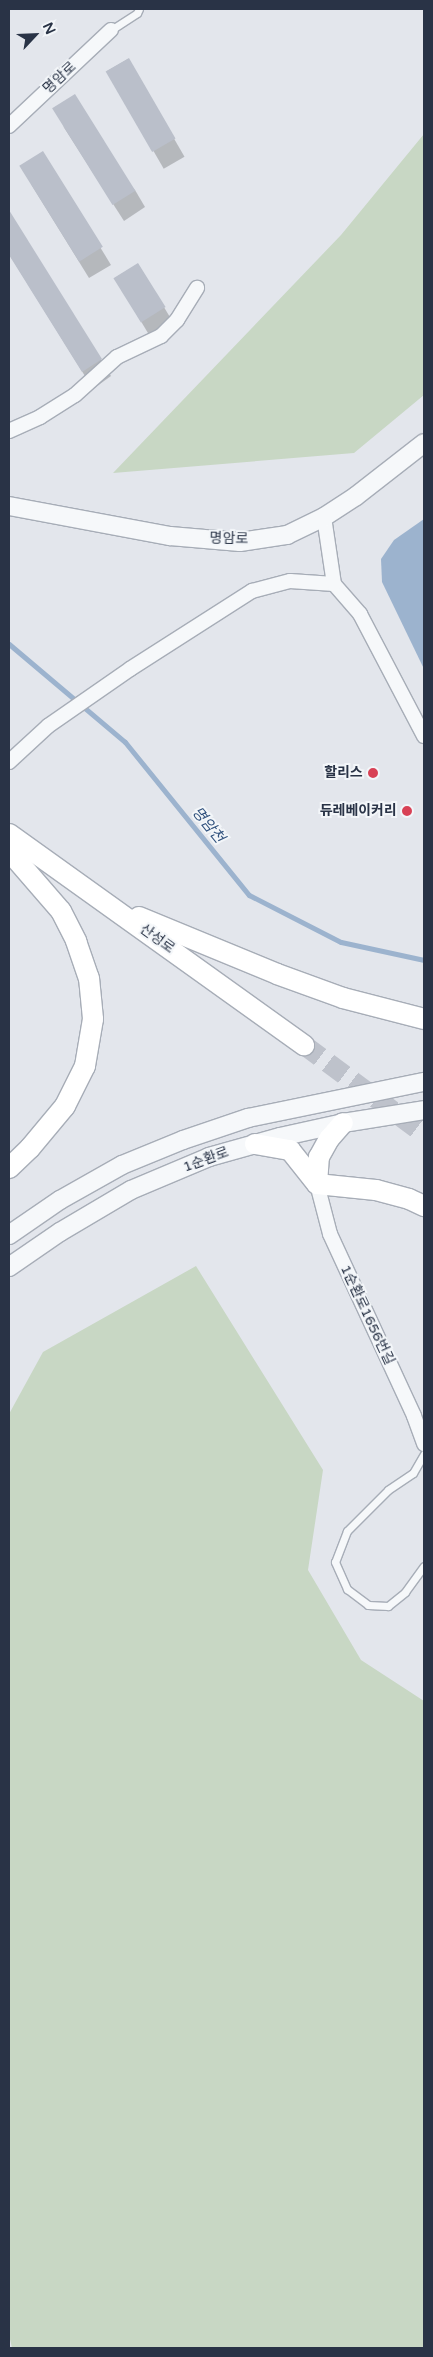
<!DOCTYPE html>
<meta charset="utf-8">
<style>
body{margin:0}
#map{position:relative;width:433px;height:2357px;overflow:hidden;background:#e3e6ec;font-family:"Varela Round","Noto Sans KR",sans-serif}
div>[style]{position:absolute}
.green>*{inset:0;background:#c8d7c4}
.water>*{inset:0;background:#9cb3ce}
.shadow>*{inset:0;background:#0003;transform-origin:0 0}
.stream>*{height:5px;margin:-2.5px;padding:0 2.5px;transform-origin:2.5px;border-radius:2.5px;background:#9cb3ce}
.building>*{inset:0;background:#babfca;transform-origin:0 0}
.secondary-tunnel>*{height:20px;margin-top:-10px;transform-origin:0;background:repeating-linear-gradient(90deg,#bec2cb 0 20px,transparent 0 30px)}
.roads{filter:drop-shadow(1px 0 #a7adb7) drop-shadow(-1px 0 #a7adb7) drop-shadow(0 1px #a7adb7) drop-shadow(0 -1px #a7adb7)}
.service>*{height:7px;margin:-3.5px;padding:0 3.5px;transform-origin:3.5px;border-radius:3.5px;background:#f6f8fa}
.minor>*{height:14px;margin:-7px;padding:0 7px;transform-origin:7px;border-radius:7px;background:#f6f8fa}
.tertiary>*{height:18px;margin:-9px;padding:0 9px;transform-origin:9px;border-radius:9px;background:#f6f8fa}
.secondary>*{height:20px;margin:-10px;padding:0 10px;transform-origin:10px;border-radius:10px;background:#fff}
.dots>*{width:14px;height:14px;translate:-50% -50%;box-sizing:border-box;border:2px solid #f3f6f9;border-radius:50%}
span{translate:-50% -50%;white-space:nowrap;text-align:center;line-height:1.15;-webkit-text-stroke:4px #f3f6f9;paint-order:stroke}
.street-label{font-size:14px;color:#293346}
.poi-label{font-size:14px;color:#293346;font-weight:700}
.right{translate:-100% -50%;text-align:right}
.water-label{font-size:15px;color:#30517d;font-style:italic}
.frame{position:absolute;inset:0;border:10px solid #293346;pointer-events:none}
.north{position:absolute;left:10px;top:10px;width:50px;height:50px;-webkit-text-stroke:4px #f3f6f9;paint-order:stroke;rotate:65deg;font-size:14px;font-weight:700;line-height:20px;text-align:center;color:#293346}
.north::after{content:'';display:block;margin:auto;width:18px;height:22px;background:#293346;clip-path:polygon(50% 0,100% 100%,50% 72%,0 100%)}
</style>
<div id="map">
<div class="green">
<div style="clip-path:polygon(424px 134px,424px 395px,354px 453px,113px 473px,341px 235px)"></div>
<div style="clip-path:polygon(196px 1266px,323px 1470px,308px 1570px,361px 1660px,424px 1701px,424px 2348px,12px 2348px,9px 2335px,9px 1414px,43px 1352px)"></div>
</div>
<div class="water">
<div style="clip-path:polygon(424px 519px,424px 669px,382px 582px,381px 559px,394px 540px)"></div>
</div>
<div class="shadow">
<div style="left:128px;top:59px;width:113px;height:24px;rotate:60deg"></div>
<div style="clip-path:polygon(63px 126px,135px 190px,145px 207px,124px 221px)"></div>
<div style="clip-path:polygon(43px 153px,111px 265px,89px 278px,31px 184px)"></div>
<div style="clip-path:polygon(9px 212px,111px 376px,93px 389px,9px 254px)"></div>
<div style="left:138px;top:264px;width:71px;height:27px;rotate:59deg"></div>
</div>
<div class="stream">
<div style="left:9px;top:644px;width:152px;rotate:40.2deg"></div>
<div style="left:125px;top:742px;width:197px;rotate:51deg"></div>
<div style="left:249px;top:895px;width:103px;rotate:27.1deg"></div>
<div style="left:341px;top:942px;width:85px;rotate:12.2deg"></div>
</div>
<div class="building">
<div style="left:129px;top:58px;width:93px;height:27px;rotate:60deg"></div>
<div style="left:75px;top:94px;width:114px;height:27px;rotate:58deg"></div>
<div style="left:43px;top:151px;width:113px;height:28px;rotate:58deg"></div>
<div style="clip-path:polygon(9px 210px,102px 359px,82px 372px,9px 255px)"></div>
<div style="left:138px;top:263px;width:52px;height:29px;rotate:58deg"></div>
</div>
<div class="secondary-tunnel">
<div style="left:304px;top:1045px;width:149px;rotate:36.6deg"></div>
</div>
<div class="roads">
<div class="service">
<div style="left:111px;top:30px;width:31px;rotate:-33deg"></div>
<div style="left:137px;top:13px;width:4px;rotate:-63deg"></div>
<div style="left:424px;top:1454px;width:22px;rotate:120deg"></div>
<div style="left:413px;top:1473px;width:30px;rotate:146deg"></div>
<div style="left:388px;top:1490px;width:58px;rotate:135deg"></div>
<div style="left:347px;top:1531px;width:33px;rotate:111deg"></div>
<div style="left:335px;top:1562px;width:30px;rotate:66deg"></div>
<div style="left:347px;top:1589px;width:26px;rotate:37deg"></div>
<div style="left:368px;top:1605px;width:20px;rotate:3deg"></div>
<div style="left:388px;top:1606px;width:22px;rotate:-39deg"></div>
<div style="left:405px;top:1592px;width:32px;rotate:-54deg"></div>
</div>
<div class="minor">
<div style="left:9px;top:126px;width:140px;rotate:-43.3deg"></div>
<div style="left:9px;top:431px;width:34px;rotate:-24deg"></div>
<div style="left:40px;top:417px;width:41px;rotate:-32.2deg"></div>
<div style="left:75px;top:395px;width:57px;rotate:-42.1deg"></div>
<div style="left:117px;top:357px;width:49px;rotate:-25.5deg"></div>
<div style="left:161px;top:336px;width:23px;rotate:-45deg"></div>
<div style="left:177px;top:320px;width:38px;rotate:-58deg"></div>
<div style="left:334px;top:584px;width:40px;rotate:49deg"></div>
<div style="left:360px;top:614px;width:138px;rotate:62.3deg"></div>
<div style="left:9px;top:762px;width:53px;rotate:-42.7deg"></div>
<div style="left:48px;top:726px;width:100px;rotate:-34.8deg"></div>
<div style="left:130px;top:669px;width:145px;rotate:-32.6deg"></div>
<div style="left:252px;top:591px;width:39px;rotate:-15deg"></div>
<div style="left:290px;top:581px;width:44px;rotate:3.9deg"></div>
<div style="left:334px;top:584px;width:68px;rotate:-98.5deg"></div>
<div style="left:317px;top:1184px;width:52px;rotate:75.4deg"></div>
<div style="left:330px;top:1234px;width:200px;rotate:65.2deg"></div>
<div style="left:414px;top:1416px;width:30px;rotate:70deg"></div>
</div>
<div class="tertiary">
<div style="left:9px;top:506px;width:164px;rotate:10.6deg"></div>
<div style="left:170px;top:536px;width:70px;rotate:4.9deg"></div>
<div style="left:240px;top:542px;width:48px;rotate:-8.5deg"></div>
<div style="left:287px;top:535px;width:41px;rotate:-25.9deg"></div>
<div style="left:324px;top:517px;width:38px;rotate:-33deg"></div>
<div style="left:356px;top:496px;width:86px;rotate:-37.9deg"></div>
<div style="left:9px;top:1235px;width:62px;rotate:-34.5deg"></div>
<div style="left:60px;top:1200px;width:71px;rotate:-29.4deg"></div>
<div style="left:122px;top:1165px;width:66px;rotate:-22.3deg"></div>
<div style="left:183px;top:1140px;width:69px;rotate:-18.7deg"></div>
<div style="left:248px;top:1118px;width:180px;rotate:-11.6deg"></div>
<div style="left:9px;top:1267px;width:62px;rotate:-34.5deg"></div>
<div style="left:60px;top:1232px;width:82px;rotate:-30.6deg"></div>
<div style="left:131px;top:1190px;width:85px;rotate:-22.9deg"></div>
<div style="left:209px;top:1157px;width:74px;rotate:-15.7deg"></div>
<div style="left:280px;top:1137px;width:65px;rotate:-12.5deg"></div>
<div style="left:343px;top:1123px;width:82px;rotate:-9.1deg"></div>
</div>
<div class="secondary">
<div style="left:9px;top:834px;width:363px;rotate:35.6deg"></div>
<div style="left:9px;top:851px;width:79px;rotate:49.1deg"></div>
<div style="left:61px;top:911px;width:34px;rotate:63deg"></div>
<div style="left:76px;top:941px;width:39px;rotate:71deg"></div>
<div style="left:89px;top:978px;width:41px;rotate:84.4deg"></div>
<div style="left:93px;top:1019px;width:48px;rotate:99.7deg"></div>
<div style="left:85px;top:1066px;width:45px;rotate:116.6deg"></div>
<div style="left:65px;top:1106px;width:55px;rotate:129.8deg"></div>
<div style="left:30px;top:1148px;width:29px;rotate:136deg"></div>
<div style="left:139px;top:917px;width:149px;rotate:22.4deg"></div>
<div style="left:277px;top:974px;width:70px;rotate:20deg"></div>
<div style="left:343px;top:998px;width:84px;rotate:14.5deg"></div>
<div style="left:255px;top:1144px;width:36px;rotate:10deg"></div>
<div style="left:290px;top:1150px;width:43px;rotate:51.5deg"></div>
<div style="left:317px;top:1184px;width:59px;rotate:5.8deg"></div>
<div style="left:376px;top:1190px;width:34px;rotate:15deg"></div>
<div style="left:409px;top:1199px;width:17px;rotate:25deg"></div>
<div style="left:317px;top:1184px;width:27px;rotate:-86deg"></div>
<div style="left:319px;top:1157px;width:21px;rotate:-61deg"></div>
<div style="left:329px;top:1139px;width:21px;rotate:-49deg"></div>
</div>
</div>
<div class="dots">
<div style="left:373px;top:773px;background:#d84155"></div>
<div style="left:407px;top:811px;background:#d84155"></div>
</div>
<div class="street-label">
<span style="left:60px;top:78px;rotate:-43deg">명암로</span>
<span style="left:229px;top:539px;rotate:1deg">명암로</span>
<span style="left:157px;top:939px;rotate:36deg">산성로</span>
<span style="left:206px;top:1160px;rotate:-20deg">1순환로</span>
<span style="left:367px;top:1315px;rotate:65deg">1순환로1656번길</span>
</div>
<div class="poi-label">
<span class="right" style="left:363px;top:773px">할리스</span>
<span class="right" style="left:397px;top:811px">듀레베이커리</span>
</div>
<div class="water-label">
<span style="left:208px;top:825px;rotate:51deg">명암천</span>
</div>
<div class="frame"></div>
<div class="north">N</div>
</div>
